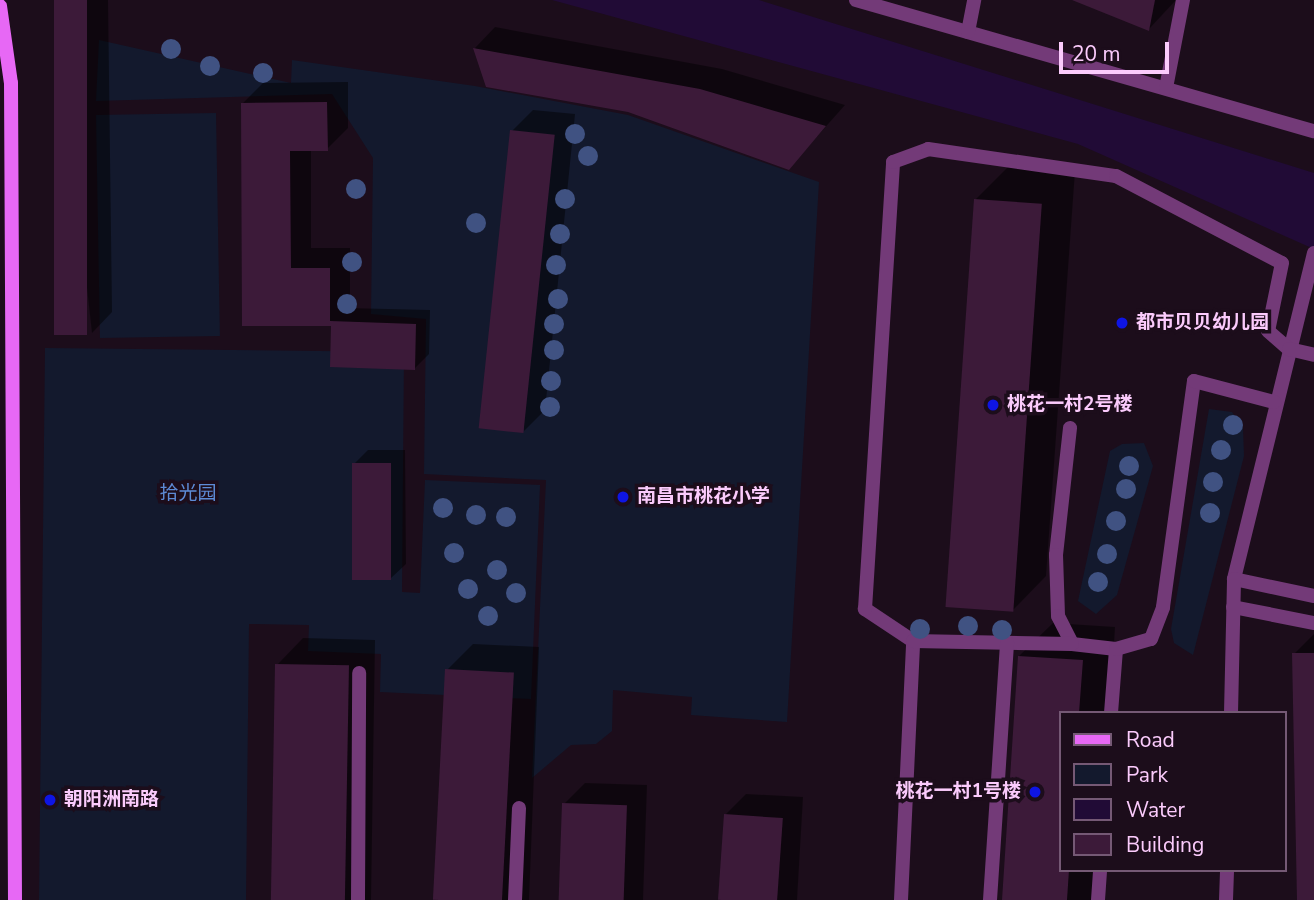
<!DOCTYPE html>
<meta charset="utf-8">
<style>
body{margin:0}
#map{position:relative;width:1314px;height:900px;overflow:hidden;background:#1c0d1b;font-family:"Nunito Sans","Noto Sans SC",sans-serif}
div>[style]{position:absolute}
.green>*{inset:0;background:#13192d;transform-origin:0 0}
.water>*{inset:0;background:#210b36}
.shadow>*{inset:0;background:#0007}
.building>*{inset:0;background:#3c1a39;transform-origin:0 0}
.lane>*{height:14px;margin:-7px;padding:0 7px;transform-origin:7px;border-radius:7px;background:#733a78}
.street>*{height:14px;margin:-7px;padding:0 7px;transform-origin:7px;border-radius:7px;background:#733a78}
.secondary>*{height:14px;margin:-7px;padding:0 7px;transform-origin:7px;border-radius:7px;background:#e768f5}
.trees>*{width:20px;height:20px;margin:-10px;border-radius:50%;background:#405282}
.dots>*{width:19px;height:19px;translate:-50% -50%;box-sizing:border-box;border:4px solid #1c0d1b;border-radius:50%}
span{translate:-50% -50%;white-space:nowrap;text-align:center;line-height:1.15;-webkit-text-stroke:7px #1c0d1b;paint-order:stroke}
.poi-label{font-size:19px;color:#fbcbfc;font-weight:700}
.left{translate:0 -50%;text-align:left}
.right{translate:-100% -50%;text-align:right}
.park-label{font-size:19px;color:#5d8bd6}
.legend{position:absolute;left:1059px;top:711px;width:228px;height:161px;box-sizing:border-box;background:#1c0d1b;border:2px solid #755975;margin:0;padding:9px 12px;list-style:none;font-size:21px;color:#fbcbfc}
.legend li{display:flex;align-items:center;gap:14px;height:35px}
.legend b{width:35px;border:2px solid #755975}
.scale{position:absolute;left:1059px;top:42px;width:110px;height:32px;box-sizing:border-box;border:4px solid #fbcbfc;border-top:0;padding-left:9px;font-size:21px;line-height:24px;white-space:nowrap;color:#fbcbfc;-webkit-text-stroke:5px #1c0d1b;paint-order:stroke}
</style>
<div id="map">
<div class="green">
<div style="clip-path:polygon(99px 40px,291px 83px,292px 60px,475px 86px,628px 115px,819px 182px,787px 722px,691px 715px,692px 697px,613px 690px,612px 731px,596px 744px,571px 745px,532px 778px,546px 480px,424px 474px,426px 319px,371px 314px,373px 158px,332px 94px,96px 101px)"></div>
<div style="left:216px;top:113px;width:223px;height:120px;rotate:89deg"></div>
<div style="clip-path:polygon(45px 348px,404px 352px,402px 592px,420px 593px,425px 480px,540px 485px,531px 699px,380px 692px,381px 654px,308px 651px,309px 625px,249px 624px,246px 900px,39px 900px)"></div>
<div style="clip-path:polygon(1209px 409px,1232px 412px,1243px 428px,1244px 456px,1193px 655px,1174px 643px,1171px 629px)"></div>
<div style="clip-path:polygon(1144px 443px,1153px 466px,1117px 595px,1096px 614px,1078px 601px,1110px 451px,1122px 444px)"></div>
</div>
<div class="water">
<div style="clip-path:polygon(552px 0,759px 0,1314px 173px,1314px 249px,1078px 144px)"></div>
</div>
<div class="shadow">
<div style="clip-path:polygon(55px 0,108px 0,112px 312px,92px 333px)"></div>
<div style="clip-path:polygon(1076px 0,1176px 0,1149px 29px)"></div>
<div style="clip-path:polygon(495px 27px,722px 69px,845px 105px,789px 168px,629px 110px,487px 85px,475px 48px)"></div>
<div style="clip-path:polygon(348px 82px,348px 128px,327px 149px,311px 149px,311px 248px,350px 248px,350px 303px,346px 308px,430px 310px,429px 354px,414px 369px,332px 366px,333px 321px,244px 325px,242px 104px,263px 83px)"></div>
<div style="clip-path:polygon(533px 110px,575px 114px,545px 410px,524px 431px,512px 131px)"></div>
<div style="clip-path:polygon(1009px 166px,1075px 171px,1046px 576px,1013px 610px,975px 200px)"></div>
<div style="clip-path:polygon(368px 450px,405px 450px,406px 564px,391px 578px,354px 464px)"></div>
<div style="clip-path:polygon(1053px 623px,1115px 627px,1110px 713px,1060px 713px,1060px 870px,1099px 870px,1097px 900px,1004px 900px,1019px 656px)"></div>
<div style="clip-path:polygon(1314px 634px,1314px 900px,1299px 900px,1294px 654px)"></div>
<div style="clip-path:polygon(303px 638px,375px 640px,371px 900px,274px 900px,277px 665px)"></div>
<div style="clip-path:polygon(473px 644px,539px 647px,529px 900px,437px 900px,447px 670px)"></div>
<div style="clip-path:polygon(585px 783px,647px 785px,643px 900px,561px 900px,564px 804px)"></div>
<div style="clip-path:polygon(746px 794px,803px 797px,797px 900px,721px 900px,725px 815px)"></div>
</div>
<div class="building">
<div style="left:54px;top:0;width:33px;height:335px"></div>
<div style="clip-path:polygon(1072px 0,1155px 0,1149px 31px)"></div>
<div style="clip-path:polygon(473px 48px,700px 89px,826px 126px,789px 170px,628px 112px,486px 87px)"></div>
<div style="clip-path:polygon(327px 102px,328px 151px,290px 151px,291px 268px,330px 268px,330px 321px,416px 324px,415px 370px,330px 367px,331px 326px,242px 326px,241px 103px)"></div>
<div style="left:510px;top:130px;width:45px;height:300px;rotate:6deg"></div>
<div style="left:974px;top:199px;width:68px;height:409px;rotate:4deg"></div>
<div style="left:391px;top:463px;width:117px;height:39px;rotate:90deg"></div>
<div style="clip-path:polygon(1292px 653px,1314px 653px,1314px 900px,1297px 900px)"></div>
<div style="clip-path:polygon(1018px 656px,1083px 660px,1079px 713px,1060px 713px,1060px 870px,1069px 870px,1067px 900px,1002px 900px)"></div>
<div style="left:275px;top:664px;width:74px;height:236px;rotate:1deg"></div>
<div style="left:445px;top:669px;width:69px;height:231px;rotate:3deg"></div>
<div style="left:562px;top:803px;width:65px;height:97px;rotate:2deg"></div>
<div style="left:724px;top:814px;width:59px;height:86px;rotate:4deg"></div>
</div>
<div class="lane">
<div style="left:856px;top:0;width:476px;rotate:16deg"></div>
<div style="left:968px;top:32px;width:33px;rotate:-79deg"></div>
<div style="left:1314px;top:253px;width:336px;rotate:103.8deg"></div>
<div style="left:1234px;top:579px;width:82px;rotate:12deg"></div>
<div style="left:1070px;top:428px;width:128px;rotate:96.3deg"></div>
<div style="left:1056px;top:555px;width:61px;rotate:88.1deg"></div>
<div style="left:1058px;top:616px;width:31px;rotate:63deg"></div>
<div style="left:1072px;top:644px;width:44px;rotate:6.5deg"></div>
<div style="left:1233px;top:607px;width:83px;rotate:11.2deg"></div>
<div style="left:913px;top:641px;width:58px;rotate:-146.3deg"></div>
<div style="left:865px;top:609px;width:448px;rotate:-86.4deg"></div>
<div style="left:893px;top:162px;width:37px;rotate:-20deg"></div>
<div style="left:928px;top:149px;width:190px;rotate:8.2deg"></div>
<div style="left:1116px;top:176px;width:187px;rotate:27.7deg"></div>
<div style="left:1282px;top:263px;width:69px;rotate:101.6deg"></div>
<div style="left:1268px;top:331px;width:28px;rotate:41deg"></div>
<div style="left:1289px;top:349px;width:26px;rotate:13deg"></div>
<div style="left:1111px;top:713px;width:64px;rotate:-85.5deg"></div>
<div style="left:1116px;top:649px;width:36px;rotate:-16deg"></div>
<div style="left:1151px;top:639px;width:34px;rotate:-69deg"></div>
<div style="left:1163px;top:607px;width:228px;rotate:-82.2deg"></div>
<div style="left:1194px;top:381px;width:83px;rotate:14.7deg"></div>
<div style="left:1231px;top:713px;width:134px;rotate:-88.7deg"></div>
<div style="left:358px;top:900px;width:227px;rotate:-89.7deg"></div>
<div style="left:515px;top:900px;width:92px;rotate:-87.5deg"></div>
<div style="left:901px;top:900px;width:259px;rotate:-87.3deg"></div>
<div style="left:913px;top:641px;width:159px;rotate:1.1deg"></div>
<div style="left:990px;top:900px;width:258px;rotate:-86.2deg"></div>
<div style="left:1098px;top:900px;width:30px;rotate:-86deg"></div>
<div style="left:1226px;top:900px;width:30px;rotate:-88deg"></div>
</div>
<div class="street">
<div style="left:1166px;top:88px;width:90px;rotate:-79.1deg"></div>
</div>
<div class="secondary">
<div style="left:0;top:6px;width:78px;rotate:81.9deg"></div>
<div style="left:11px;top:83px;width:817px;rotate:89.72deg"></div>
</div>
<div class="trees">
<div style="left:171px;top:49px"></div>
<div style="left:210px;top:66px"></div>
<div style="left:263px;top:73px"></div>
<div style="left:575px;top:134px"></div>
<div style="left:588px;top:156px"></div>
<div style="left:356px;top:189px"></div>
<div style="left:565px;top:199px"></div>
<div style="left:476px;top:223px"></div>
<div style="left:560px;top:234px"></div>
<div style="left:352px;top:262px"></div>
<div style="left:556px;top:265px"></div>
<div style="left:558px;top:299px"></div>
<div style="left:347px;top:304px"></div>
<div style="left:554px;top:324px"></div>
<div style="left:554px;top:350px"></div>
<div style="left:551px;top:381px"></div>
<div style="left:550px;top:407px"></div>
<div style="left:1233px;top:425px"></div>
<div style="left:1221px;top:450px"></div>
<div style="left:1129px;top:466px"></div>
<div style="left:1213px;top:482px"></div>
<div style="left:1126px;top:489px"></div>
<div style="left:443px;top:508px"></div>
<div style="left:1210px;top:513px"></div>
<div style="left:476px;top:515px"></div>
<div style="left:506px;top:517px"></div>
<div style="left:1116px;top:521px"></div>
<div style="left:454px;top:553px"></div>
<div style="left:1107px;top:554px"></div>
<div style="left:497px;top:570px"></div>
<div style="left:1098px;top:582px"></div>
<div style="left:468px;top:589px"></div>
<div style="left:516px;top:593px"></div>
<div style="left:488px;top:616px"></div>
<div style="left:968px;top:626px"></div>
<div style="left:920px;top:629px"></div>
<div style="left:1002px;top:630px"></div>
</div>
<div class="dots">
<div style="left:1122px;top:323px;background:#0e15e4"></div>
<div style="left:993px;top:405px;background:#0e15e4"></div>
<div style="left:623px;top:497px;background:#0e15e4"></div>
<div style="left:1035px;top:792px;background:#0e15e4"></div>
<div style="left:50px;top:800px;background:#0e15e4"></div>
</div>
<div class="poi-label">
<span class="left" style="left:1136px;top:323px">都市贝贝幼儿园</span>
<span class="left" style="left:1007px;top:405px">桃花一村2号楼</span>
<span class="left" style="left:637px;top:497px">南昌市桃花小学</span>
<span class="right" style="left:1021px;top:792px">桃花一村1号楼</span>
<span class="left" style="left:64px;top:800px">朝阳洲南路</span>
</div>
<div class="park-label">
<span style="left:188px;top:494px">拾光园</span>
</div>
<ul class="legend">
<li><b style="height:9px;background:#e768f5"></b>Road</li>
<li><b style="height:19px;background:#13192d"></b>Park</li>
<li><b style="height:19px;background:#210b36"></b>Water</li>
<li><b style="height:19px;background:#3c1a39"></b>Building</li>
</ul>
<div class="scale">20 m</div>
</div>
